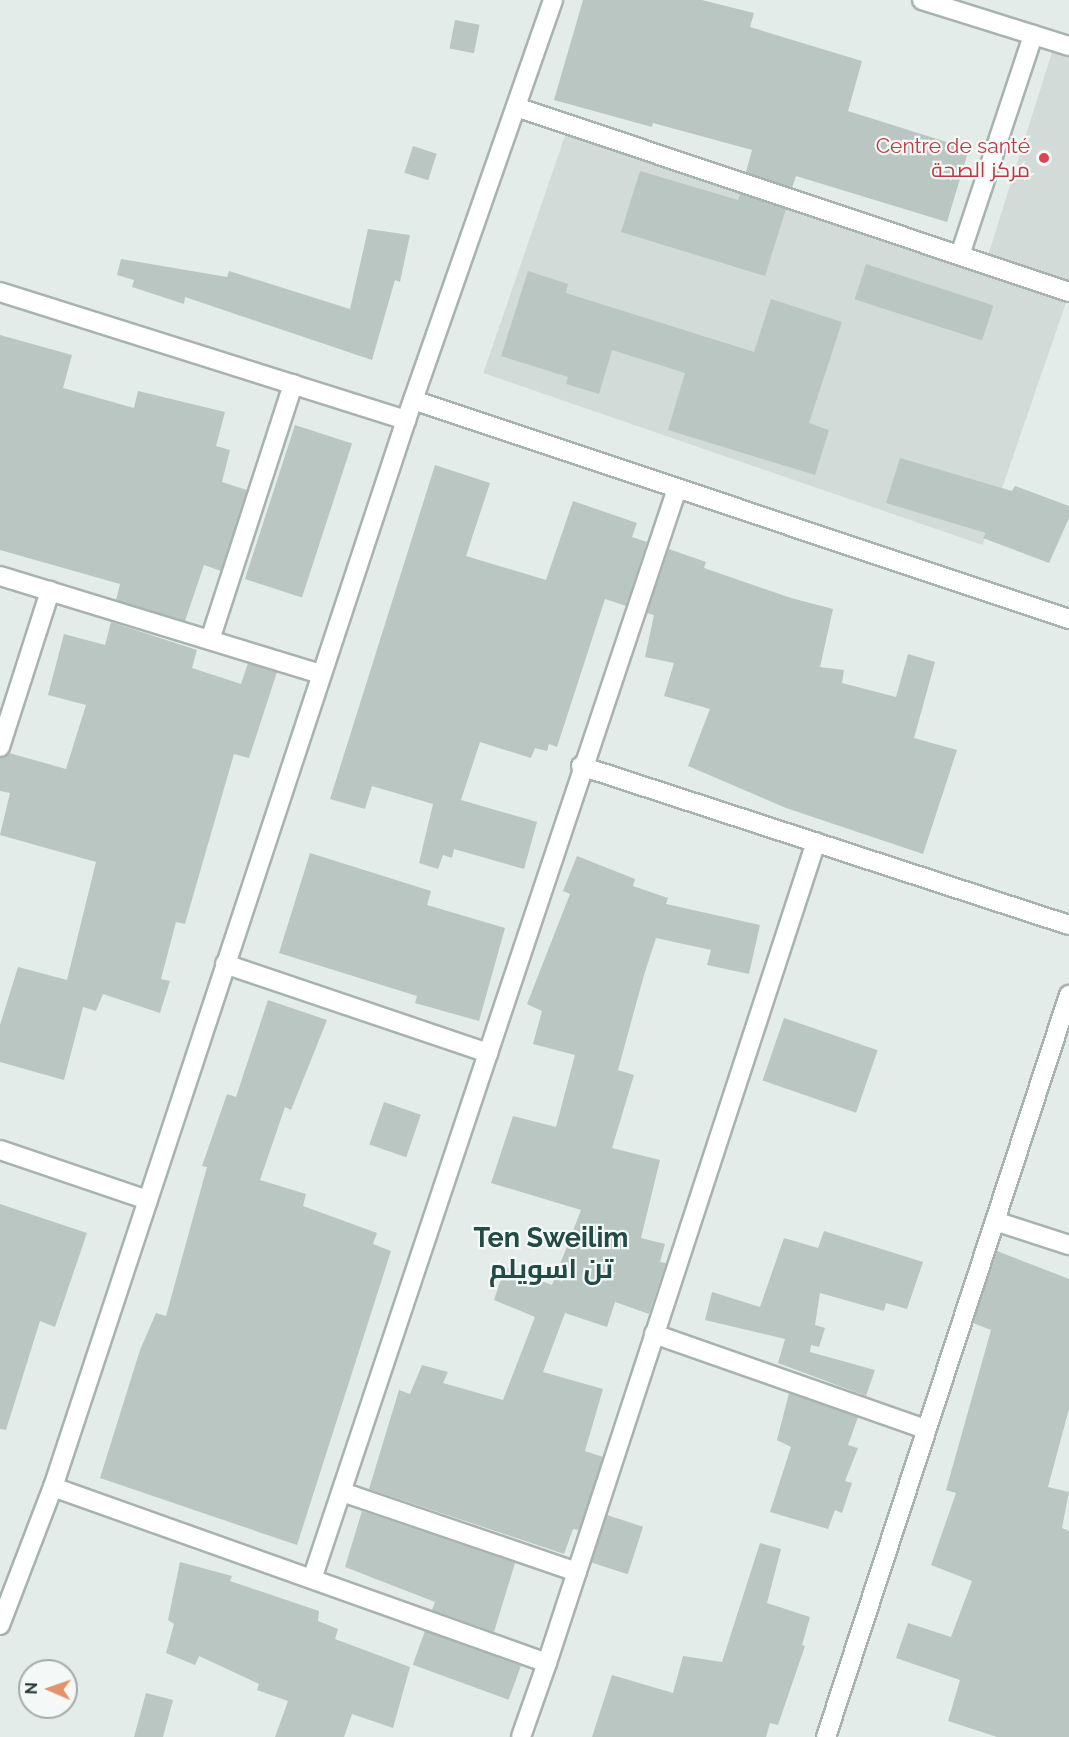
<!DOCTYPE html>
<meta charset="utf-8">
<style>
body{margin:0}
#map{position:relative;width:1069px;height:1737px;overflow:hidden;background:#e4ece9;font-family:Raleway,Cairo,sans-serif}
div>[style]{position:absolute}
.built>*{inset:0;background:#d2dbd8;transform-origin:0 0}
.building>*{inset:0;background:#b9c6c2;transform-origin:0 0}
.roads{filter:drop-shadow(2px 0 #a7b3b0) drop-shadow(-2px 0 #a7b3b0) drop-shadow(0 2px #a7b3b0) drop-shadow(0 -2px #a7b3b0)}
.minor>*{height:18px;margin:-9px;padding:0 9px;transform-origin:9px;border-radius:9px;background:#fff}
.dots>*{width:16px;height:16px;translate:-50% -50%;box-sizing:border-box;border:3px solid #f4f8f7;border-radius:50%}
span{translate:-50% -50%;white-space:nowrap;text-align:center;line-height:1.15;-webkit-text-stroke:4.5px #f4f8f7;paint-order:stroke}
.health-label{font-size:21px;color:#be3a42}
.right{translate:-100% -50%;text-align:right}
.district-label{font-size:27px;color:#234b45;font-weight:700}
.north{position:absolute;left:18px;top:1659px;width:60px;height:60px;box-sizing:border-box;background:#f4f8f7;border:2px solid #a1acaa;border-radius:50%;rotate:272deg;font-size:16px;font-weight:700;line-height:24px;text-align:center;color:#253b37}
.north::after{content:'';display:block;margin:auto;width:21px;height:27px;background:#e3926b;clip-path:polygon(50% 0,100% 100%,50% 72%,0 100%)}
</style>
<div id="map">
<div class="built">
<div style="clip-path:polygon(1053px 49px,1069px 54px,1069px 288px,986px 262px)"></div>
<div style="left:567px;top:130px;width:528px;height:257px;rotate:19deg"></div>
</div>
<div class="building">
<div style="clip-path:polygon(583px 0,702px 0,754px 13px,750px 27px,862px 61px,848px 111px,969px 149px,947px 222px,796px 176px,792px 188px,746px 172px,752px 150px,653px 123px,652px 127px,554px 100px)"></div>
<div style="left:455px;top:20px;width:25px;height:29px;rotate:11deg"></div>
<div style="left:413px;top:146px;width:25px;height:28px;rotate:18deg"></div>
<div style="clip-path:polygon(640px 171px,738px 200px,740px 194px,786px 209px,765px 276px,621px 232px)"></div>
<div style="clip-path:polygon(368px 229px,410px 235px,400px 282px,395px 280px,372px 360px,185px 297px,184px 304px,132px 287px,134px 280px,117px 275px,121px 259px,227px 277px,229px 271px,350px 309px)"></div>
<div style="left:866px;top:264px;width:134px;height:37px;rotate:18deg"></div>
<div style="clip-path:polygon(528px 271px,568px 284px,566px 293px,754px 352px,771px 299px,842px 322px,809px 423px,829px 430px,815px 475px,668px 430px,685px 373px,612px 350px,599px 394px,566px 384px,568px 377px,501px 356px)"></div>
<div style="clip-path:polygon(0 335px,72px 355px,63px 388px,134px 408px,138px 391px,225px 412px,216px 446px,230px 450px,222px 482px,247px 490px,221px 571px,204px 565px,185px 621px,116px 600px,120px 584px,0 550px)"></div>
<div style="left:295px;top:425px;width:60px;height:162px;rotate:18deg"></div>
<div style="clip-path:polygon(900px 458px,1012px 491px,1015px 486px,1069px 506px,1069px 518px,1049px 563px,983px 538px,986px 533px,886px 503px)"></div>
<div style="clip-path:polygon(435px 465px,490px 483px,466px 556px,546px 580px,573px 501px,637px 523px,632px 537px,647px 542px,626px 606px,605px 599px,557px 747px,549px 744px,547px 751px,535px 748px,531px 758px,480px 742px,461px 800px,537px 822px,524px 869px,454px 849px,452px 858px,443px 855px,438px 869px,419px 863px,433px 804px,372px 786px,365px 809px,330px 799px)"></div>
<div style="clip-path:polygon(669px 549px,706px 562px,704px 568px,791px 598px,833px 609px,820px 667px,844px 670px,842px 683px,896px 697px,908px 654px,935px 662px,914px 738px,957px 750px,923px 854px,786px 808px,688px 766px,710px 709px,664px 696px,674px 663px,645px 657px,654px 615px,647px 613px)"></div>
<div style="clip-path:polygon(111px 622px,197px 650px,192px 668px,241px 684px,248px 663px,277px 672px,249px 758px,234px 754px,185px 924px,176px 922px,161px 979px,170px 981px,160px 1013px,103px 994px,96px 1011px,83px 1007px,64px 1080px,0 1062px,0 1025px,18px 967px,67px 980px,96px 862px,0 835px,10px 793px,0 791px,0 758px,9px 753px,66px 769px,86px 705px,48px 695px,64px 634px,105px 645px)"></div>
<div style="clip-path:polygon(310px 853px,431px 891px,427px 905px,505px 928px,479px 1021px,415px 1003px,417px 996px,279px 953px)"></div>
<div style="clip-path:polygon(577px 856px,635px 879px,633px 886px,668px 898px,666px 904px,760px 925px,749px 974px,707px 965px,711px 950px,656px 938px,644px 975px,618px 1070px,634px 1075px,612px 1148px,660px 1160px,641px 1238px,665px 1244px,660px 1262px,666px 1263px,649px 1314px,615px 1302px,607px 1327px,565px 1313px,543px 1372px,603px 1389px,585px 1451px,603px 1457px,579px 1530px,573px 1529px,564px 1554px,369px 1489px,399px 1390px,410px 1394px,422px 1365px,448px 1372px,443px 1383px,503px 1400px,535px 1317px,494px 1300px,505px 1267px,552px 1285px,581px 1210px,491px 1183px,513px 1116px,556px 1127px,575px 1055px,533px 1044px,542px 1011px,527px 1004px,570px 894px,563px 891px)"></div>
<div style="clip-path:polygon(268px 1000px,327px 1020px,291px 1110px,285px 1107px,260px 1180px,306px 1194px,303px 1206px,377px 1233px,373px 1244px,391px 1251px,297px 1545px,100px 1478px,140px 1350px,156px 1313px,166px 1316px,207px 1167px,202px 1166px,227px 1094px,236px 1097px)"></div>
<div style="left:784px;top:1018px;width:99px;height:66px;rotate:19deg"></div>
<div style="left:384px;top:1102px;width:39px;height:45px;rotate:19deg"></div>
<div style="clip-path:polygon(0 1204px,87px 1233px,55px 1327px,40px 1321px,6px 1430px,0 1429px)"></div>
<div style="clip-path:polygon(824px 1231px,923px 1262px,907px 1309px,886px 1303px,884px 1311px,820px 1293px,815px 1325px,825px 1328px,819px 1347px,811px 1345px,810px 1352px,875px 1370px,866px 1396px,778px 1363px,785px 1339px,705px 1320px,712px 1292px,760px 1307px,784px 1238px,818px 1248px)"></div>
<div style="clip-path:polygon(997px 1251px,1069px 1279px,1069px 1409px,1048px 1487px,1069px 1492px,1062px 1528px,1069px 1531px,1069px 1737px,997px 1737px,948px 1721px,960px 1680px,896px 1658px,908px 1623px,951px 1637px,972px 1581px,931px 1565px,956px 1493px,946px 1490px,991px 1330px,973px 1323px)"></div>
<div style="clip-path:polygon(789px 1393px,858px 1417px,848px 1445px,858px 1448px,845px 1481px,852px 1483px,842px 1513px,835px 1510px,828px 1529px,770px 1512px,791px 1447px,777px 1440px)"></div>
<div style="clip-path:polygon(362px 1511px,515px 1563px,494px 1632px,432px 1610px,435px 1602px,345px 1567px)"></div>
<div style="left:607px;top:1515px;width:38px;height:50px;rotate:18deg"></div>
<div style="clip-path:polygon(760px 1543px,781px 1549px,767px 1603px,810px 1617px,802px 1645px,805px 1646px,778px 1725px,770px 1723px,766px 1737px,592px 1737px,612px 1675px,673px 1693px,683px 1656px,722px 1662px)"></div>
<div style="clip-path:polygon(180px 1562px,232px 1576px,230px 1581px,319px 1611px,318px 1621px,338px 1629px,335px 1639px,410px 1667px,393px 1728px,352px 1714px,344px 1737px,275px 1737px,288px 1701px,257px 1690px,259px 1684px,199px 1656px,195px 1665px,166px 1653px,174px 1624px,168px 1620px)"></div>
<div style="left:425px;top:1631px;width:102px;height:36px;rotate:20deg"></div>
<div style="clip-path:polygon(146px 1693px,173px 1700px,163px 1737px,134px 1737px)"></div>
</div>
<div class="roads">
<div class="minor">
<div style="left:922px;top:0;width:154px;rotate:17.4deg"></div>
<div style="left:516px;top:107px;width:583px;rotate:18.5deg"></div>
<div style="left:960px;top:255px;width:232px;rotate:-71.6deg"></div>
<div style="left:0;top:292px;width:426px;rotate:17.5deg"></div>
<div style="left:413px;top:400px;width:692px;rotate:18.46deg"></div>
<div style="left:0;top:576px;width:336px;rotate:17deg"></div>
<div style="left:210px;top:640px;width:269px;rotate:-72deg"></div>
<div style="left:0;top:747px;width:164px;rotate:-72.2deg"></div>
<div style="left:581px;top:766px;width:513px;rotate:18.05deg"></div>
<div style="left:225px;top:964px;width:278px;rotate:18.7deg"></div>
<div style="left:0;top:1150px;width:156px;rotate:18.7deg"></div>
<div style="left:995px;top:1221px;width:78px;rotate:18deg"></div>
<div style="left:654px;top:1334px;width:288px;rotate:19.3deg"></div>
<div style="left:53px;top:1487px;width:524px;rotate:19.61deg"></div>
<div style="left:547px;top:1663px;width:78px;rotate:109.4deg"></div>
<div style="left:342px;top:1492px;width:248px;rotate:18.8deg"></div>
<div style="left:312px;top:1579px;width:1149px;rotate:-71.49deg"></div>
<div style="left:0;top:1625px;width:148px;rotate:-69deg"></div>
<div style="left:53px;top:1487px;width:1124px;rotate:-71.69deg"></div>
<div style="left:406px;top:420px;width:445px;rotate:-70.7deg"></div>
<div style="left:547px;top:1663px;width:864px;rotate:-71.86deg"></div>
<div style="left:826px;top:1737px;width:781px;rotate:-71.87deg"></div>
</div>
</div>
<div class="dots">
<div style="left:1044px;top:158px;background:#e0444e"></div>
</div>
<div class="health-label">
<span class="right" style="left:1030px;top:158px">Centre de santé<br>مركز الصحة</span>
</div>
<div class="district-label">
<span style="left:551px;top:1253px">Ten Sweilim<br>تن اسويلم</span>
</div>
<div class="north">N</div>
</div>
